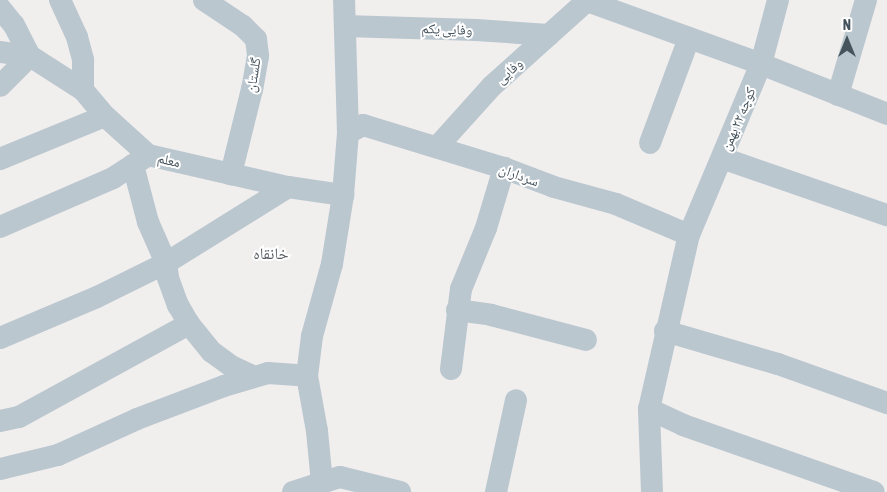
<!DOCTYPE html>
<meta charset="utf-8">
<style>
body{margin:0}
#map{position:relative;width:887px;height:492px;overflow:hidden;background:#f1eeee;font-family:"Asap Condensed","Noto Naskh Arabic",sans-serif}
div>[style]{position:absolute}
.minor>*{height:22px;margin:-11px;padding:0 11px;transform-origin:11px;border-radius:11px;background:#bbc7cf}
span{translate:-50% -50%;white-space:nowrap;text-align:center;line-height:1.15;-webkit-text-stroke:4px #fff;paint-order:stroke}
.street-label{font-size:14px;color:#45535d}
.quarter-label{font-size:16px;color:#5a5f64}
.north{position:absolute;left:822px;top:15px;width:50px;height:50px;-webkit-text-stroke:4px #fff;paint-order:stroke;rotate:0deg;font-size:14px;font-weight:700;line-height:20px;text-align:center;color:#45535d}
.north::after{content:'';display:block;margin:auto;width:18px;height:22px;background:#45535d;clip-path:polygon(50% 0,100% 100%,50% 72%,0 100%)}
</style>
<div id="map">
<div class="minor">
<div style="left:60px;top:0;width:41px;rotate:65.3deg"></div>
<div style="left:77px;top:37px;width:24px;rotate:75deg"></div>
<div style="left:83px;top:60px;width:30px;rotate:90deg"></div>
<div style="left:204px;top:0;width:47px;rotate:33.7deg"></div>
<div style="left:243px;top:26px;width:18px;rotate:45deg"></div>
<div style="left:256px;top:39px;width:17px;rotate:83deg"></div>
<div style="left:258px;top:56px;width:34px;rotate:100deg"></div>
<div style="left:252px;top:89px;width:88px;rotate:103.9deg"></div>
<div style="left:587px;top:1px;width:185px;rotate:19.9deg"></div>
<div style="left:761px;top:64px;width:136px;rotate:21.6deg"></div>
<div style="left:0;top:8px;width:22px;rotate:51deg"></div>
<div style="left:14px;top:25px;width:35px;rotate:63deg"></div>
<div style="left:30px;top:56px;width:42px;rotate:135deg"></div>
<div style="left:345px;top:26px;width:131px;rotate:1.7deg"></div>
<div style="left:476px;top:30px;width:73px;rotate:3.9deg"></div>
<div style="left:0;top:52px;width:30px;rotate:8deg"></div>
<div style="left:30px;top:56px;width:63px;rotate:32.7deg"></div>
<div style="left:83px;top:90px;width:34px;rotate:50deg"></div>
<div style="left:105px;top:116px;width:58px;rotate:42.2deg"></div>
<div style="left:148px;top:155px;width:144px;rotate:12.9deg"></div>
<div style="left:288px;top:187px;width:56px;rotate:8.3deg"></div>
<div style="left:838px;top:95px;width:99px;rotate:-73.6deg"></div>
<div style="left:348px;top:133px;width:17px;rotate:-28deg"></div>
<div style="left:363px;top:125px;width:147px;rotate:17deg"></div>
<div style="left:504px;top:168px;width:53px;rotate:20.8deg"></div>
<div style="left:554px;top:187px;width:64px;rotate:15.3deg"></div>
<div style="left:616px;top:204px;width:79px;rotate:23deg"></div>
<div style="left:650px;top:143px;width:112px;rotate:-69.6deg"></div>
<div style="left:437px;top:147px;width:82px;rotate:-48deg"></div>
<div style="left:492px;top:86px;width:129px;rotate:-41.9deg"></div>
<div style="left:722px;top:158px;width:175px;rotate:19.1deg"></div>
<div style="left:0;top:159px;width:113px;rotate:-22.3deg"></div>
<div style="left:133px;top:165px;width:59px;rotate:75.3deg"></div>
<div style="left:148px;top:222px;width:45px;rotate:66.3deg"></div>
<div style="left:166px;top:263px;width:15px;rotate:82deg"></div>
<div style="left:168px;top:278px;width:29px;rotate:70deg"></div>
<div style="left:178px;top:305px;width:22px;rotate:60deg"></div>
<div style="left:189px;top:324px;width:36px;rotate:51deg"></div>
<div style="left:212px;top:352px;width:26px;rotate:36deg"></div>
<div style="left:233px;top:367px;width:23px;rotate:25deg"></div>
<div style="left:0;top:227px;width:123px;rotate:-23.4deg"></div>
<div style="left:113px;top:178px;width:38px;rotate:-33deg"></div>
<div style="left:457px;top:310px;width:34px;rotate:8deg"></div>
<div style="left:491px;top:315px;width:98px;rotate:14.7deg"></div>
<div style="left:665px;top:331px;width:118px;rotate:16.3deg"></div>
<div style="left:778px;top:364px;width:116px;rotate:19.7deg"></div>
<div style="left:0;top:338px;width:105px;rotate:-22.9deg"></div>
<div style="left:97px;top:297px;width:77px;rotate:-26.2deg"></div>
<div style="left:166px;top:263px;width:144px;rotate:-31.9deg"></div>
<div style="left:451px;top:369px;width:81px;rotate:-82.9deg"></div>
<div style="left:461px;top:289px;width:66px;rotate:-67.7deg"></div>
<div style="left:486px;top:228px;width:63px;rotate:-73.3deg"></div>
<div style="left:649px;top:409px;width:38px;rotate:25deg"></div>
<div style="left:683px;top:425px;width:202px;rotate:19.3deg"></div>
<div style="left:0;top:421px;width:19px;rotate:-12deg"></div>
<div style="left:19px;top:417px;width:194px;rotate:-28.7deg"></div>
<div style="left:0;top:469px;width:60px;rotate:-13.6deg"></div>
<div style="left:58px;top:455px;width:87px;rotate:-24.5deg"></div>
<div style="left:137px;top:419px;width:93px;rotate:-20.8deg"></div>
<div style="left:224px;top:386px;width:46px;rotate:-16.5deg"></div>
<div style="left:268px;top:373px;width:39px;rotate:4deg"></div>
<div style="left:322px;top:483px;width:52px;rotate:-95.5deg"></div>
<div style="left:317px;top:431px;width:56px;rotate:-100.3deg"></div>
<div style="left:307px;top:376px;width:40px;rotate:-82.9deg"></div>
<div style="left:312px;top:336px;width:75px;rotate:-74.5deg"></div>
<div style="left:332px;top:264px;width:70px;rotate:-80.9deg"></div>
<div style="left:343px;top:195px;width:62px;rotate:-85.4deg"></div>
<div style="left:348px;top:133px;width:133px;rotate:-91.7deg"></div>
<div style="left:293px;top:492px;width:49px;rotate:-17.7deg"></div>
<div style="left:340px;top:477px;width:62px;rotate:14deg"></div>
<div style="left:496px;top:492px;width:94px;rotate:-77.7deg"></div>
<div style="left:652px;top:492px;width:83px;rotate:-92.1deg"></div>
<div style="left:649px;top:409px;width:179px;rotate:-77.1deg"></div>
<div style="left:689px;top:235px;width:186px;rotate:-67.2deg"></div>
<div style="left:761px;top:64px;width:66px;rotate:-75.1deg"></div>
</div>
<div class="street-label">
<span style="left:447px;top:29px;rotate:2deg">وفایی یکم</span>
<span style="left:509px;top:71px;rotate:-42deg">وفایی</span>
<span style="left:253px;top:75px;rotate:-81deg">گلستان</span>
<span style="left:738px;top:119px;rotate:-67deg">کوچه ۲۲ بهمن</span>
<span style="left:169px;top:160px;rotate:13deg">معلم</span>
<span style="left:519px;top:175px;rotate:20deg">سرداران</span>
</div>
<div class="quarter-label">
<span style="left:271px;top:253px">خانقاه</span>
</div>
<div class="north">N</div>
</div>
